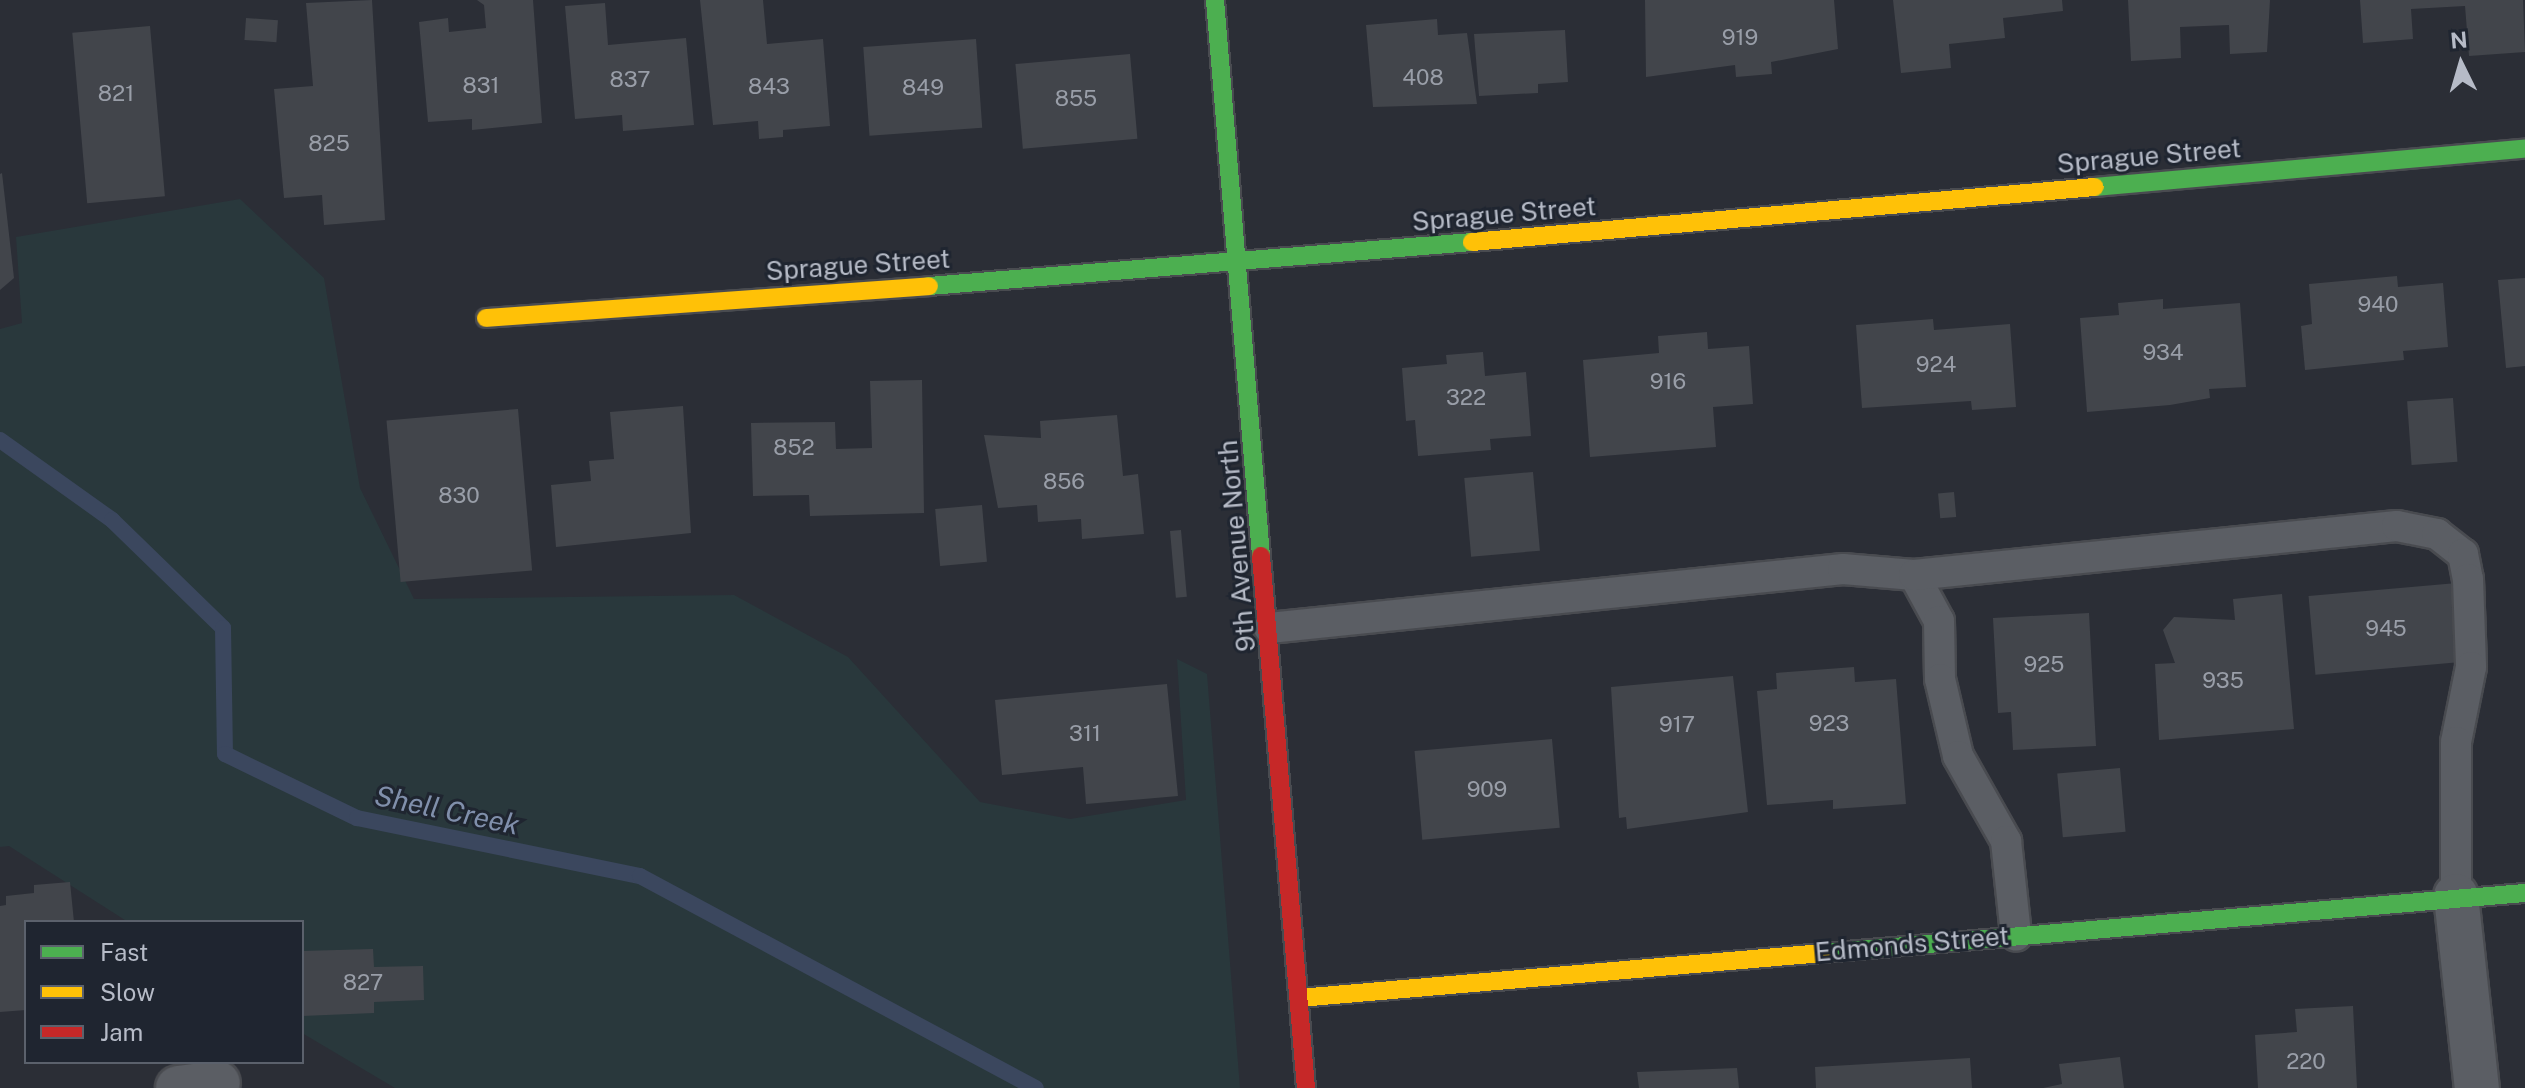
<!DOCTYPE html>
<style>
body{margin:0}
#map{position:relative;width:2525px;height:1088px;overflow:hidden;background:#2b2e36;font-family:"Public Sans",sans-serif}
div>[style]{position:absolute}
.green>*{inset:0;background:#29383c}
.stream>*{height:16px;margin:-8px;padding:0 8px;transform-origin:8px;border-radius:8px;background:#3b475e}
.building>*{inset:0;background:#42454b;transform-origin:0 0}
.roads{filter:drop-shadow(2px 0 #494b50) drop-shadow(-2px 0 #494b50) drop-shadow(0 2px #494b50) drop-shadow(0 -2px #494b50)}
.lane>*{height:30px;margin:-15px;padding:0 15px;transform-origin:15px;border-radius:15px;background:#5b5e64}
.street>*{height:44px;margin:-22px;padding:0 22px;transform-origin:22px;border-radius:22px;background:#5b5e64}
.fast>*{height:18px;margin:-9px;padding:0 9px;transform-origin:9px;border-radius:9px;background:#4caf50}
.slow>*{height:18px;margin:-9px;padding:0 9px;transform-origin:9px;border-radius:9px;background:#ffc107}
.jam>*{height:18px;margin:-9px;padding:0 9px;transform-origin:9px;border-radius:9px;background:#c62828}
span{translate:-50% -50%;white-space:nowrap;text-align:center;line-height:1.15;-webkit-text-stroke:6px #1f2530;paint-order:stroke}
.number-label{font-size:22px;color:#999ea8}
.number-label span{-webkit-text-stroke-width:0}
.street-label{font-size:26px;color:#b6bbc7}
.water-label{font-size:28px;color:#808fab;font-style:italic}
.legend{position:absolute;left:24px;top:920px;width:280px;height:144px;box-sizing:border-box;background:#1f2530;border:2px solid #5b616c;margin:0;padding:10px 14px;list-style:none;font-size:24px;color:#b6bbc7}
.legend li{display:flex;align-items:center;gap:16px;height:40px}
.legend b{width:40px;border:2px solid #5b616c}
.north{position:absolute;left:2421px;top:24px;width:80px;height:80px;-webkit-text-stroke:6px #1f2530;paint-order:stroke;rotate:355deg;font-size:22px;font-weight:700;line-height:32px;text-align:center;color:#b6bbc7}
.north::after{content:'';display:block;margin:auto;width:28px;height:36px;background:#b6bbc7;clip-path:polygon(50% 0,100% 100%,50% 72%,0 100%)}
</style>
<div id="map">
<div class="green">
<div style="clip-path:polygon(240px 199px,324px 278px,360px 488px,414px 599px,734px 595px,848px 657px,980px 802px,1070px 819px,1186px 800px,1177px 659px,1207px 674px,1240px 1088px,395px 1088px,302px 1033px,302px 922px,128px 922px,9px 846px,0 847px,0 329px,22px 323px,16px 237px)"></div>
</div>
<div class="stream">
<div style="left:0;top:440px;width:138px;rotate:35.5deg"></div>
<div style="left:112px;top:520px;width:155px;rotate:44.2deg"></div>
<div style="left:223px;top:628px;width:126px;rotate:89.1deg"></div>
<div style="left:225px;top:754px;width:147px;rotate:25.9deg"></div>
<div style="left:357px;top:818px;width:289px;rotate:11.6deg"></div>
<div style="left:640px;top:876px;width:449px;rotate:28.2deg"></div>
</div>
<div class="building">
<div style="clip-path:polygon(372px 0,385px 220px,324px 225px,322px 195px,284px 198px,274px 89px,313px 86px,306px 3px)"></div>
<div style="clip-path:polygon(477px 0,533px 0,542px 123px,472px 130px,472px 119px,428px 122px,419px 22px,448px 18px,449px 32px,486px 28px,484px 5px)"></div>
<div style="clip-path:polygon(700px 0,763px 0,767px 44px,823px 39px,830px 126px,783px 130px,783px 137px,759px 139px,758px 121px,713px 125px)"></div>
<div style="clip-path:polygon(1645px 0,1834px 0,1838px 49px,1771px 62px,1772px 74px,1736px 77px,1735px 65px,1646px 77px)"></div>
<div style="clip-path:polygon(1893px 0,2062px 0,2063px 11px,2003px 18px,2005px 38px,1949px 44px,1951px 68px,1901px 73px)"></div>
<div style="clip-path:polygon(2128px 0,2270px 0,2267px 52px,2230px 54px,2229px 25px,2180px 27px,2181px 58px,2131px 61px)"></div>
<div style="clip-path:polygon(2360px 0,2523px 0,2525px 52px,2469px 56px,2465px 6px,2411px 9px,2413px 39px,2363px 43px)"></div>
<div style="clip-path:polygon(605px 3px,608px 45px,686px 38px,694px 125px,623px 131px,622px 115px,575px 119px,565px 6px)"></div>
<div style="left:246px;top:18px;width:32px;height:22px;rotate:4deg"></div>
<div style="clip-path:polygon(1437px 19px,1438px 35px,1467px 33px,1477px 104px,1373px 107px,1366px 25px)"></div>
<div style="left:150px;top:26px;width:171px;height:78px;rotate:85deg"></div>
<div style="clip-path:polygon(1565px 30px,1568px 82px,1538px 84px,1538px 93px,1479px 96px,1474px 34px)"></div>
<div style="left:976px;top:39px;width:89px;height:113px;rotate:86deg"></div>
<div style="left:1130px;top:54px;width:85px;height:115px;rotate:85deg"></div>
<div style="clip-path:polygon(2px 173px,14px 278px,0 290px,0 174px)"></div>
<div style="clip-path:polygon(2397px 276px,2398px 287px,2443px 283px,2448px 347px,2403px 351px,2404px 360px,2305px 370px,2301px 326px,2312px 324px,2309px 284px)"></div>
<div style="clip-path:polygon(2525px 278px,2525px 366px,2506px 368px,2498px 280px)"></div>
<div style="clip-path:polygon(2163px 299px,2163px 309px,2240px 303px,2246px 387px,2209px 389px,2210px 398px,2170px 405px,2087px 412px,2080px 318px,2119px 315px,2118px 303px)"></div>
<div style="clip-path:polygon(1933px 319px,1934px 330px,2010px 324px,2016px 407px,1972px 410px,1971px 401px,1862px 408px,1856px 325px)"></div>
<div style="clip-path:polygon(1707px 332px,1708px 349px,1749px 346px,1753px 404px,1713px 407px,1716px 447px,1590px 457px,1583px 360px,1659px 353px,1658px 336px)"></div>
<div style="clip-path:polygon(1483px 352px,1485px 376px,1526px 372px,1531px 436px,1490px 439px,1491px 450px,1418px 456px,1415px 420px,1406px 421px,1402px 368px,1447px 364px,1446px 355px)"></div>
<div style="clip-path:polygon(922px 380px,924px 513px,810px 516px,809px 495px,753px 496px,751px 423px,835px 422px,836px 449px,872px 448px,870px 381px)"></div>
<div style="left:2453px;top:398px;width:64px;height:46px;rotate:86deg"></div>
<div style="clip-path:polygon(683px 406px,691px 533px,556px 547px,551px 485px,591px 481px,589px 461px,614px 459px,610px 412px)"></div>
<div style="left:518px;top:409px;width:162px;height:132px;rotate:85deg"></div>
<div style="clip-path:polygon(1117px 415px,1123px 476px,1138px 474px,1144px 534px,1082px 539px,1081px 519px,1038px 522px,1037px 505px,998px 508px,984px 435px,1041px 438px,1040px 421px)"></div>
<div style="left:1533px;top:472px;width:79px;height:69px;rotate:85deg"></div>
<div style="left:1954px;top:492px;width:25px;height:16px;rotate:85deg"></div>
<div style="left:982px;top:505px;width:57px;height:47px;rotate:85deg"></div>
<div style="left:1181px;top:530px;width:67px;height:11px;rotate:85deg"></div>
<div style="left:2457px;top:583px;width:79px;height:149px;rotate:85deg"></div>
<div style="clip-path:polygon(2282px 594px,2294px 729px,2159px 740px,2155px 664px,2175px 663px,2163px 630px,2174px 617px,2235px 620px,2233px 599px)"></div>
<div style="clip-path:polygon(2089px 613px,2096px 746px,2013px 750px,2011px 712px,1998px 713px,1993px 618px)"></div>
<div style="clip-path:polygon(1854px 667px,1855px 682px,1896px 679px,1906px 804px,1833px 809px,1833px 800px,1767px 805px,1757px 691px,1777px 689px,1776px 673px)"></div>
<div style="clip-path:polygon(1733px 676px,1748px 812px,1627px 829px,1626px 817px,1619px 818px,1611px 687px)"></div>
<div style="clip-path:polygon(1167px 684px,1178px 796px,1086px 804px,1083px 767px,1002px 775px,995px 700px)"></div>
<div style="left:1552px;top:739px;width:89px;height:138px;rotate:85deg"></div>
<div style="left:2120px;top:768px;width:64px;height:63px;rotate:85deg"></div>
<div style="clip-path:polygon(70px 882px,74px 922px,26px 922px,26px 1010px,0 1012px,0 906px,6px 905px,6px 896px,34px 893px,34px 885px)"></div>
<div style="clip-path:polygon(373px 949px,374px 967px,423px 966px,424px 1000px,374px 1002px,374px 1013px,302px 1016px,302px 951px)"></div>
<div style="clip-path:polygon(2353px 1006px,2357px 1088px,2258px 1088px,2255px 1035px,2297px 1032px,2295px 1009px)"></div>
<div style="clip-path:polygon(2120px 1057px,2124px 1088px,2043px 1088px,2062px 1084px,2059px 1064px)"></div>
<div style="clip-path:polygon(1970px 1058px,1972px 1088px,1816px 1088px,1815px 1067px)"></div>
<div style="clip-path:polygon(1737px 1068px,1739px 1088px,1639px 1088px,1637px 1072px)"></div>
</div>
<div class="roads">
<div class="lane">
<div style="left:1914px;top:575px;width:52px;rotate:61.5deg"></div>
<div style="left:1939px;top:621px;width:58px;rotate:89deg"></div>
<div style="left:1940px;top:679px;width:79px;rotate:76.8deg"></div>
<div style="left:1958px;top:756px;width:98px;rotate:60.5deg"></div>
<div style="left:2006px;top:841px;width:95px;rotate:83.9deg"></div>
<div style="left:1269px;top:628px;width:577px;rotate:-5.87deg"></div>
<div style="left:1843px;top:569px;width:71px;rotate:4.8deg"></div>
<div style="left:1914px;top:575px;width:485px;rotate:-5.8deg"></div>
<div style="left:2397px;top:526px;width:41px;rotate:11.3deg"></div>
<div style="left:2437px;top:534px;width:33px;rotate:38deg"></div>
<div style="left:2463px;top:554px;width:25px;rotate:79deg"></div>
<div style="left:2468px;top:579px;width:88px;rotate:88deg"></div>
<div style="left:2471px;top:667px;width:76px;rotate:101.3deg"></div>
<div style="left:2456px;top:742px;width:154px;rotate:90deg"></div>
</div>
<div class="street">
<div style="left:2456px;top:896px;width:193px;rotate:83.8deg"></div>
<div style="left:178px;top:1088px;width:40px;rotate:-7.1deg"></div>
</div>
<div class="fast">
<div style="left:1215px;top:0;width:558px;rotate:85.27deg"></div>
<div style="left:2095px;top:187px;width:432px;rotate:-5.1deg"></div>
<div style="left:929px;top:286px;width:545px;rotate:-4.63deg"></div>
<div style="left:1823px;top:953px;width:705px;rotate:-4.89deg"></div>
</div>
<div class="slow">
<div style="left:1472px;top:242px;width:625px;rotate:-5.05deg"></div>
<div style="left:486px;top:318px;width:444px;rotate:-4.1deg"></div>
<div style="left:1299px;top:998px;width:526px;rotate:-4.91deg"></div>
</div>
<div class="jam">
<div style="left:1261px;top:556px;width:534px;rotate:85.17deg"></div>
</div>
</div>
<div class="number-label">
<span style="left:1740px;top:38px">919</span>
<span style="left:1423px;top:78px">408</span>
<span style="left:630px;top:80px">837</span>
<span style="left:481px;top:86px">831</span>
<span style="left:769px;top:87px">843</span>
<span style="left:923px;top:88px">849</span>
<span style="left:116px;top:94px">821</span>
<span style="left:1076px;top:99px">855</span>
<span style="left:329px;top:144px">825</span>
<span style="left:2378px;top:305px">940</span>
<span style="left:2163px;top:353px">934</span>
<span style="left:1936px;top:365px">924</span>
<span style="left:1668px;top:382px">916</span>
<span style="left:1466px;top:398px">322</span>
<span style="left:794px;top:448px">852</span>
<span style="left:1064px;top:482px">856</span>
<span style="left:459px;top:496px">830</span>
<span style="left:2386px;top:629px">945</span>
<span style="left:2044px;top:665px">925</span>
<span style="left:2223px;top:681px">935</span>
<span style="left:1829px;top:724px">923</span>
<span style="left:1677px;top:725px">917</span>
<span style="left:1085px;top:734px">311</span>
<span style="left:1487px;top:790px">909</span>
<span style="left:363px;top:983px">827</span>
<span style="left:2306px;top:1062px">220</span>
</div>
<div class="street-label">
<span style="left:2149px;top:156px;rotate:-5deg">Sprague Street</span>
<span style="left:1504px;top:214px;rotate:-5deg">Sprague Street</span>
<span style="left:858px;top:265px;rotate:-4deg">Sprague Street</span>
<span style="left:1237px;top:546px;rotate:-95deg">9th Avenue North</span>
<span style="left:1912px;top:944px;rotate:-5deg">Edmonds Street</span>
</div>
<div class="water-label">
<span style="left:447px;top:810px;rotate:12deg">Shell Creek</span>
</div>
<ul class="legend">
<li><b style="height:10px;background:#4caf50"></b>Fast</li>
<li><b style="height:10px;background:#ffc107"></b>Slow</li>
<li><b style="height:10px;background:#c62828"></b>Jam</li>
</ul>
<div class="north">N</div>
</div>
